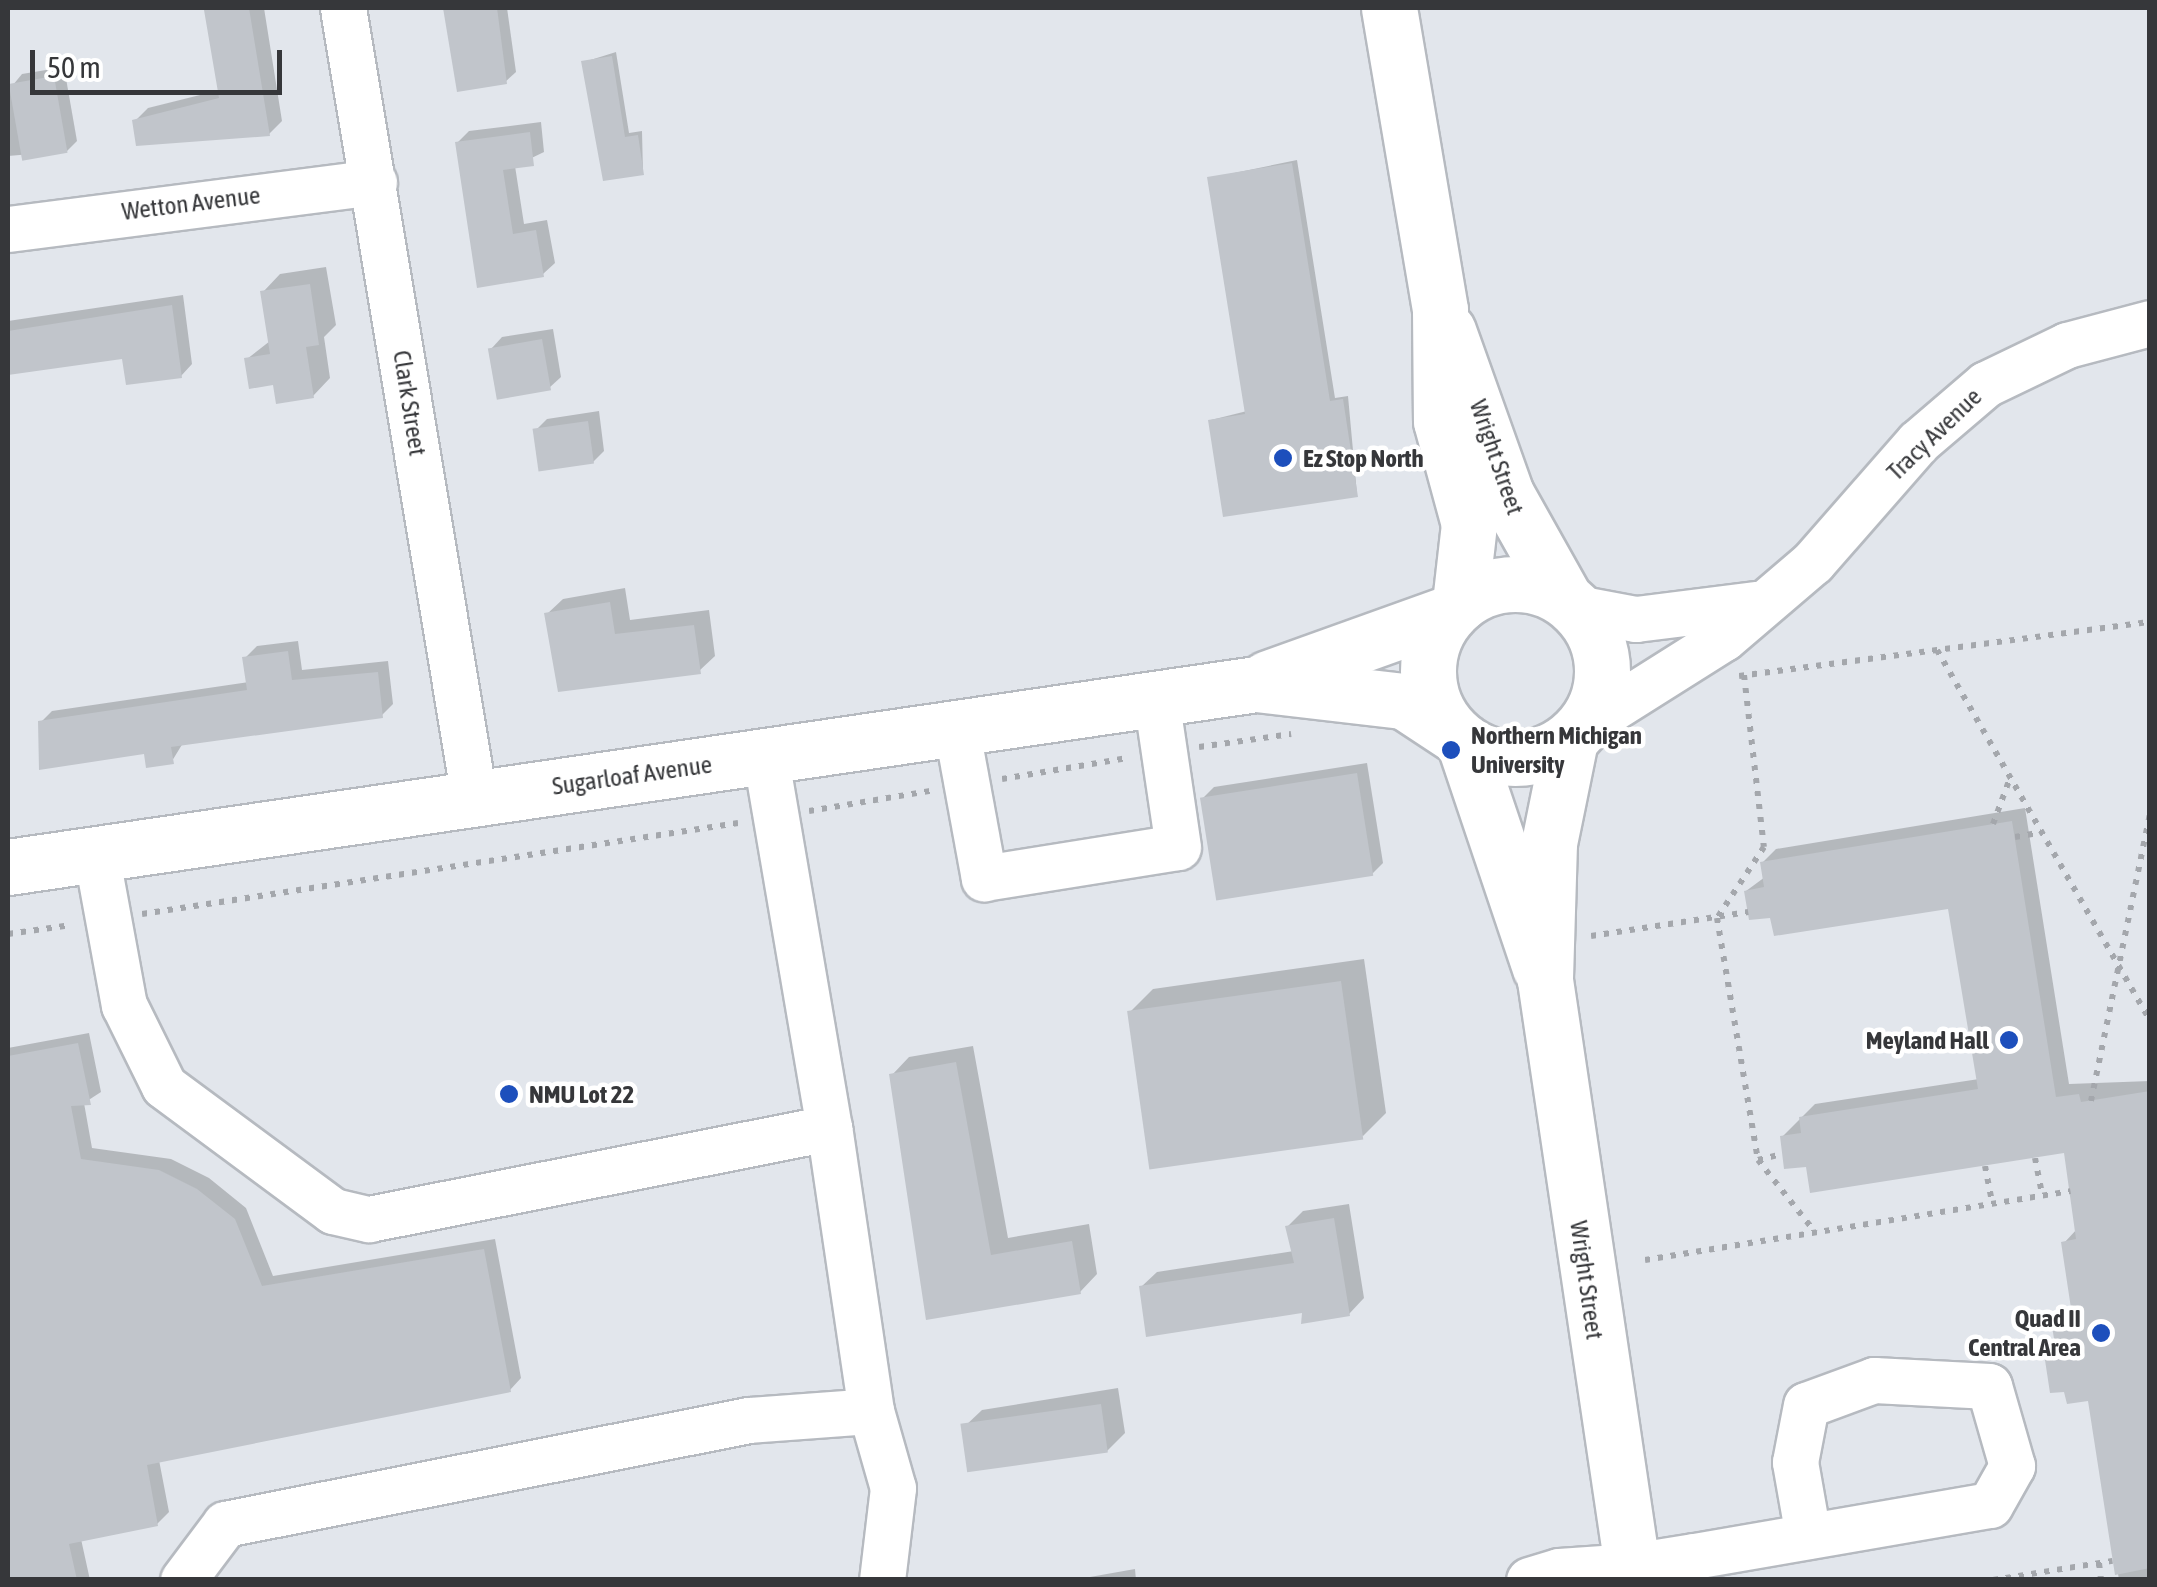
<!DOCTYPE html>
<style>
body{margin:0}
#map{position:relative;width:2157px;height:1587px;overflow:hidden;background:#e2e6ec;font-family:"Asap Condensed",sans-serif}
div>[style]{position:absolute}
.shadow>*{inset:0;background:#0003}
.building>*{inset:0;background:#c1c5cb;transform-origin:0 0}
.path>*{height:6px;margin-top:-3px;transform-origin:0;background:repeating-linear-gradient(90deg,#a4a7ac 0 5px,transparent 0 13px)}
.roads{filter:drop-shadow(2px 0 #b6bac0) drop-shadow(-2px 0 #b6bac0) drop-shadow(0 2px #b6bac0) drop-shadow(0 -2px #b6bac0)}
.minor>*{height:45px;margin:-22.5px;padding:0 22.5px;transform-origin:22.5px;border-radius:22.5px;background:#fff}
.major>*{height:55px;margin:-27.5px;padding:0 27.5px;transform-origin:27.5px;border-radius:27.5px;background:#fff}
.major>.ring{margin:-27.5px;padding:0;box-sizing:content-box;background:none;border:55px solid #fff;border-radius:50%}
.dots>*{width:28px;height:28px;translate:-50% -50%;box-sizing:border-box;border:5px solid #fff;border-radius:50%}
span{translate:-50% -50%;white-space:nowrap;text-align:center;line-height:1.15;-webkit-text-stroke:9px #fff;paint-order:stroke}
.street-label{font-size:25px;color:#36373a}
.poi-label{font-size:25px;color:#36373a;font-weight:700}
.left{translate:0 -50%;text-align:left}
.right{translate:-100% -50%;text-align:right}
.frame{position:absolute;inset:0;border:10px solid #36373a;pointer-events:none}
.scale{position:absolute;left:30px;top:50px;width:252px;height:45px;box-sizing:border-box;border:5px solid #36373a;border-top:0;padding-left:12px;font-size:30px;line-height:35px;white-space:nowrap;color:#36373a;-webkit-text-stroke:8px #fff;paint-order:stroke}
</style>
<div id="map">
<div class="shadow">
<div style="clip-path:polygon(206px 8px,264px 8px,282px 121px,269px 134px,135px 121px,148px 108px,220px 90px)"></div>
<div style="clip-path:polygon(445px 8px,507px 8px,516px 72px,505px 82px,459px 89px)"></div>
<div style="clip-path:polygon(616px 52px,629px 133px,642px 131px,643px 173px,584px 62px)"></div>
<div style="clip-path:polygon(64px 67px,77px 141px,67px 151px,8px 156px,8px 91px,22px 74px)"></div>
<div style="clip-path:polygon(541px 122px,544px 152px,515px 166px,524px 224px,547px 220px,555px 263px,543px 274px,479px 285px,458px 142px,469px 131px)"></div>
<div style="clip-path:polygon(1297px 160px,1335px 398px,1348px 396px,1357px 494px,1211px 420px,1247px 411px,1210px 178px)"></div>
<div style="clip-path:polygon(326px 267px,336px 325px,324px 337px,330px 378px,313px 396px,247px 359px,270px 341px,263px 292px,280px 274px)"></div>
<div style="clip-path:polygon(183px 295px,192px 364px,181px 376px,125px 356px,8px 372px,8px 321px)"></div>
<div style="clip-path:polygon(553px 329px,561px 377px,549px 388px,491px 349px,502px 337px)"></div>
<div style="clip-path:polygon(599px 411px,604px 451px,593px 462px,536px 430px,547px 419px)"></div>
<div style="clip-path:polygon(625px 588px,630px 620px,709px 610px,715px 656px,699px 671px,547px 614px,563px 599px)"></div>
<div style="clip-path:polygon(298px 641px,302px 670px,388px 661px,393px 704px,382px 715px,183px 743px,172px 761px,41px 722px,52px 711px,249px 682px,245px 658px,257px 646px)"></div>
<div style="clip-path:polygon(1367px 763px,1383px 863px,1372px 874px,1202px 799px,1214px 787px)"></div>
<div style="clip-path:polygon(2025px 808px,2069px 1084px,2150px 1081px,2150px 1580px,2119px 1580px,2090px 1398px,2046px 1348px,2056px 1337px,2054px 1321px,2074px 1306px,2064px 1243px,2077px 1229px,2067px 1150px,1808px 1164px,1782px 1137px,1815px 1104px,1979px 1079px,1950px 906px,1772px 915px,1746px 891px,1765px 877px,1762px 863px,1776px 849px)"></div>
<div style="clip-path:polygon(1364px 959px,1386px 1113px,1363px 1136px,1130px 1012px,1153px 989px)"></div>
<div style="clip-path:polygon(89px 1033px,101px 1092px,84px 1103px,92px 1148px,171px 1159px,209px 1178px,246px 1208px,273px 1276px,495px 1239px,521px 1378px,510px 1390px,159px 1460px,169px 1512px,157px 1524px,81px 1539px,90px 1580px,8px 1580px,8px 1048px)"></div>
<div style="clip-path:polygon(973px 1046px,1008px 1238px,1089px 1224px,1097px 1274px,1080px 1292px,928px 1318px,892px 1075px,909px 1057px)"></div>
<div style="clip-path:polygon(1349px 1204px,1364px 1298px,1349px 1314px,1141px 1287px,1157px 1272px,1294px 1251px,1288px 1226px,1303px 1211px)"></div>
<div style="clip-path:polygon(1118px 1388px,1125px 1433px,1107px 1451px,964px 1427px,982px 1410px)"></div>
<div style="clip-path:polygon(1135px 1569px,1136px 1580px,1073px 1580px)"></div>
</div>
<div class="building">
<div style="clip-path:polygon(249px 8px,270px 136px,136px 146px,132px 120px,219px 98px,204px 10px)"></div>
<div style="clip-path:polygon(443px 8px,497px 8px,507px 84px,457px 92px)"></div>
<div style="clip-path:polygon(612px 56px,625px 137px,638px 135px,644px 175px,603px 181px,581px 61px)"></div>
<div style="left:54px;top:76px;width:78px;height:46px;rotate:80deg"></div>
<div style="clip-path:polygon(530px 132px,534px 166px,503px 170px,513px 234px,536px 230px,544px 277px,477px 288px,455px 142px)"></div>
<div style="clip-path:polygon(1292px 163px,1330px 401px,1343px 399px,1358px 497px,1223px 517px,1208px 420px,1245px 414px,1207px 177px)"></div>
<div style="clip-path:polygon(310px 284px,319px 345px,306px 347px,314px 398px,276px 404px,273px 385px,249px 389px,244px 358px,270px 354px,260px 291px)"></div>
<div style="clip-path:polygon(172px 305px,182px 378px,126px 385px,122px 359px,8px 375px,8px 331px)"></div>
<div style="left:542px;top:339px;width:52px;height:55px;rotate:80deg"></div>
<div style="left:588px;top:421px;width:43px;height:56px;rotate:82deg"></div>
<div style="clip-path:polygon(610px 602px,615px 634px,694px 625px,701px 674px,558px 692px,544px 613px)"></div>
<div style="clip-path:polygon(288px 651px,292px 680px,378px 672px,383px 718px,171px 747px,174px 764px,146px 768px,144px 754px,39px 770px,38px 721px,247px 690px,242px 657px)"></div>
<div style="left:1357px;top:773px;width:104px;height:159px;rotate:81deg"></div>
<div style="clip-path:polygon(2012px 821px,2056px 1097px,2079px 1094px,2081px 1102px,2150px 1091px,2150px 1568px,2115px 1575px,2088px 1401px,2067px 1404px,2064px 1392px,2050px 1393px,2043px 1347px,2055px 1345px,2051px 1320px,2072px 1315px,2061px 1242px,2076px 1239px,2064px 1153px,1810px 1193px,1806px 1167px,1784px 1169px,1780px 1136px,1801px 1133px,1799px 1117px,1978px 1089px,1948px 909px,1774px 936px,1770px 918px,1749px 920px,1744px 891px,1764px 887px,1760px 862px)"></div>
<div style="left:1341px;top:981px;width:160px;height:216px;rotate:82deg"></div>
<div style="clip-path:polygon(78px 1043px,91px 1105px,71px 1106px,81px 1159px,159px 1170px,197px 1189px,235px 1219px,262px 1286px,484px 1249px,511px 1392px,147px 1465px,158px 1526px,69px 1544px,77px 1580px,8px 1580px,8px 1056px)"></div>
<div style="clip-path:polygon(956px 1062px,991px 1255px,1072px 1241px,1081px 1294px,926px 1320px,889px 1074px)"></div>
<div style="clip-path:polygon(1334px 1218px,1350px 1316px,1301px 1324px,1302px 1313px,1146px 1337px,1139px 1286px,1294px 1263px,1285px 1226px)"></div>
<div style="left:1101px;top:1404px;width:49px;height:142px;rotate:82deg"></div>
</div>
<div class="path">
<div style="left:1937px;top:650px;width:427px;rotate:60.1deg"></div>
<div style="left:1744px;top:675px;width:173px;rotate:83.4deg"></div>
<div style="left:1764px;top:847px;width:85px;rotate:123.5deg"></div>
<div style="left:1717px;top:918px;width:245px;rotate:80.4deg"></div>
<div style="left:1758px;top:1160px;width:92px;rotate:51.6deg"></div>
<div style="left:1739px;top:676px;width:415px;rotate:-7.5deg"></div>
<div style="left:1199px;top:747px;width:93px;rotate:-8deg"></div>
<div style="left:1002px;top:779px;width:127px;rotate:-9.5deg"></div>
<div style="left:809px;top:811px;width:123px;rotate:-9.4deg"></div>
<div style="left:1993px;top:824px;width:49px;rotate:-69.7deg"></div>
<div style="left:2015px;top:837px;width:27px;rotate:-10deg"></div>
<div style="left:142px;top:914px;width:603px;rotate:-8.68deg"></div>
<div style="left:8px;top:934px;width:64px;rotate:-8.1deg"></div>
<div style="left:1591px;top:936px;width:159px;rotate:-8.7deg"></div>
<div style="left:2091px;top:1101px;width:293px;rotate:-78.4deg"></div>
<div style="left:2035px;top:1158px;width:38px;rotate:79deg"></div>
<div style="left:1758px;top:1160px;width:25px;rotate:-14deg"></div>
<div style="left:1985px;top:1166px;width:38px;rotate:79deg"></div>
<div style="left:1645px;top:1260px;width:431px;rotate:-9.2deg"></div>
<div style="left:2099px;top:1563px;width:17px;rotate:83deg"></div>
<div style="left:1993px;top:1580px;width:121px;rotate:-9.1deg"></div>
</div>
<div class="roads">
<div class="minor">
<div style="left:343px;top:8px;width:801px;rotate:80.58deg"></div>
<div style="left:8px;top:229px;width:369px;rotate:-7.3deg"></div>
<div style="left:1576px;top:608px;width:61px;rotate:10.4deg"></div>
<div style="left:1636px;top:619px;width:122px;rotate:-7.1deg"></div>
<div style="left:956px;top:726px;width:155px;rotate:79.6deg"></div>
<div style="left:984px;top:878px;width:196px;rotate:-9.1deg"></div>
<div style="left:1178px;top:847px;width:151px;rotate:-98.4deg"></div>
<div style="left:1584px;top:726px;width:165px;rotate:-32.2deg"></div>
<div style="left:1724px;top:638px;width:117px;rotate:-40.5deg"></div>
<div style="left:1813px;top:562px;width:159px;rotate:-48.8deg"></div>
<div style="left:1918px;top:442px;width:89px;rotate:-40.5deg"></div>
<div style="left:1986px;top:384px;width:90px;rotate:-25.7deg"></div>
<div style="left:2067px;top:345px;width:86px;rotate:-14.8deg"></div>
<div style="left:96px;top:853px;width:155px;rotate:79.6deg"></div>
<div style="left:124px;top:1005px;width:90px;rotate:63.7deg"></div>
<div style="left:164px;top:1086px;width:210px;rotate:36.5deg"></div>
<div style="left:333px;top:1211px;width:37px;rotate:13deg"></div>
<div style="left:369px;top:1219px;width:469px;rotate:-11.2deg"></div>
<div style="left:829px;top:1128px;width:378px;rotate:-99.7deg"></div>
<div style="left:871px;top:1411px;width:80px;rotate:74.1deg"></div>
<div style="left:893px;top:1488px;width:93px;rotate:96.8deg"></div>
<div style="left:183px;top:1580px;width:70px;rotate:-53.1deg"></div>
<div style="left:225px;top:1524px;width:534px;rotate:-11.23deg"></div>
<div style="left:749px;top:1420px;width:122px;rotate:-4.2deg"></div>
<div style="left:871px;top:1411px;width:286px;rotate:-98.4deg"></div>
<div style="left:1529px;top:1580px;width:31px;rotate:-17deg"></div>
<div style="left:1559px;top:1571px;width:73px;rotate:-3.9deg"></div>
<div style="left:1632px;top:1566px;width:63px;rotate:-9.2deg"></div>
<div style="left:1694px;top:1556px;width:300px;rotate:-9.8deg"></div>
<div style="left:1990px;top:1505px;width:45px;rotate:-60.6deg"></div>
<div style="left:2012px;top:1466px;width:83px;rotate:-106deg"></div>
<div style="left:1989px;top:1386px;width:115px;rotate:-177deg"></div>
<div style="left:1874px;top:1380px;width:72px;rotate:159.8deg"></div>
<div style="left:1806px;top:1405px;width:58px;rotate:100.9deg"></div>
<div style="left:1795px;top:1462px;width:75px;rotate:80deg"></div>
</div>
<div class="major">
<div style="left:1389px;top:8px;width:306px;rotate:80.4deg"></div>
<div style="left:1440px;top:310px;width:111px;rotate:89.5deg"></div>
<div style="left:1441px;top:421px;width:107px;rotate:74.8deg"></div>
<div style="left:1469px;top:524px;width:80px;rotate:96.5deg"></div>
<div style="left:1448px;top:331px;width:173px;rotate:70.4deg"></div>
<div style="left:1506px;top:494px;width:120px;rotate:60.7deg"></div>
<div class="ring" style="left:1428px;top:584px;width:119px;height:119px"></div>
<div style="left:1268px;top:678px;width:193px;rotate:-19.7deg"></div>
<div style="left:1570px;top:740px;width:105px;rotate:101.5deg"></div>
<div style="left:1549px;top:843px;width:137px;rotate:91.7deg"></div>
<div style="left:1545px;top:980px;width:607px;rotate:81.56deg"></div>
<div style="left:1464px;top:742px;width:238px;rotate:71.4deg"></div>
<div style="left:8px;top:867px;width:1261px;rotate:-8.34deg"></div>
<div style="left:1256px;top:684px;width:149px;rotate:6.6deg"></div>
<div style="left:1404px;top:701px;width:60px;rotate:33.4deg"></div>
</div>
</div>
<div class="dots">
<div style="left:1283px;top:458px;background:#1d4fbc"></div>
<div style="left:1451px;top:750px;background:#1d4fbc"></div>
<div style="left:2009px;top:1040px;background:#1d4fbc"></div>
<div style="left:509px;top:1094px;background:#1d4fbc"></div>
<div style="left:2101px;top:1333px;background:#1d4fbc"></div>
</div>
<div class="street-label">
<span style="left:191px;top:203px;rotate:-7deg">Wetton Avenue</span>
<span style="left:410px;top:403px;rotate:81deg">Clark Street</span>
<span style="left:1934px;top:434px;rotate:-44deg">Tracy Avenue</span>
<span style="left:1497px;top:457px;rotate:71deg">Wright Street</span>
<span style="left:632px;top:775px;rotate:-8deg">Sugarloaf Avenue</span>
<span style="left:1587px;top:1280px;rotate:82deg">Wright Street</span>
</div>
<div class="poi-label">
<span class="left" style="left:1303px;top:458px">Ez Stop North</span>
<span class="left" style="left:1471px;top:750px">Northern Michigan<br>University</span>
<span class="right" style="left:1989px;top:1040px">Meyland Hall</span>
<span class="left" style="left:529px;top:1094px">NMU Lot 22</span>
<span class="right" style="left:2081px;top:1333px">Quad II<br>Central Area</span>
</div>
<div class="frame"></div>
<div class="scale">50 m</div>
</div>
